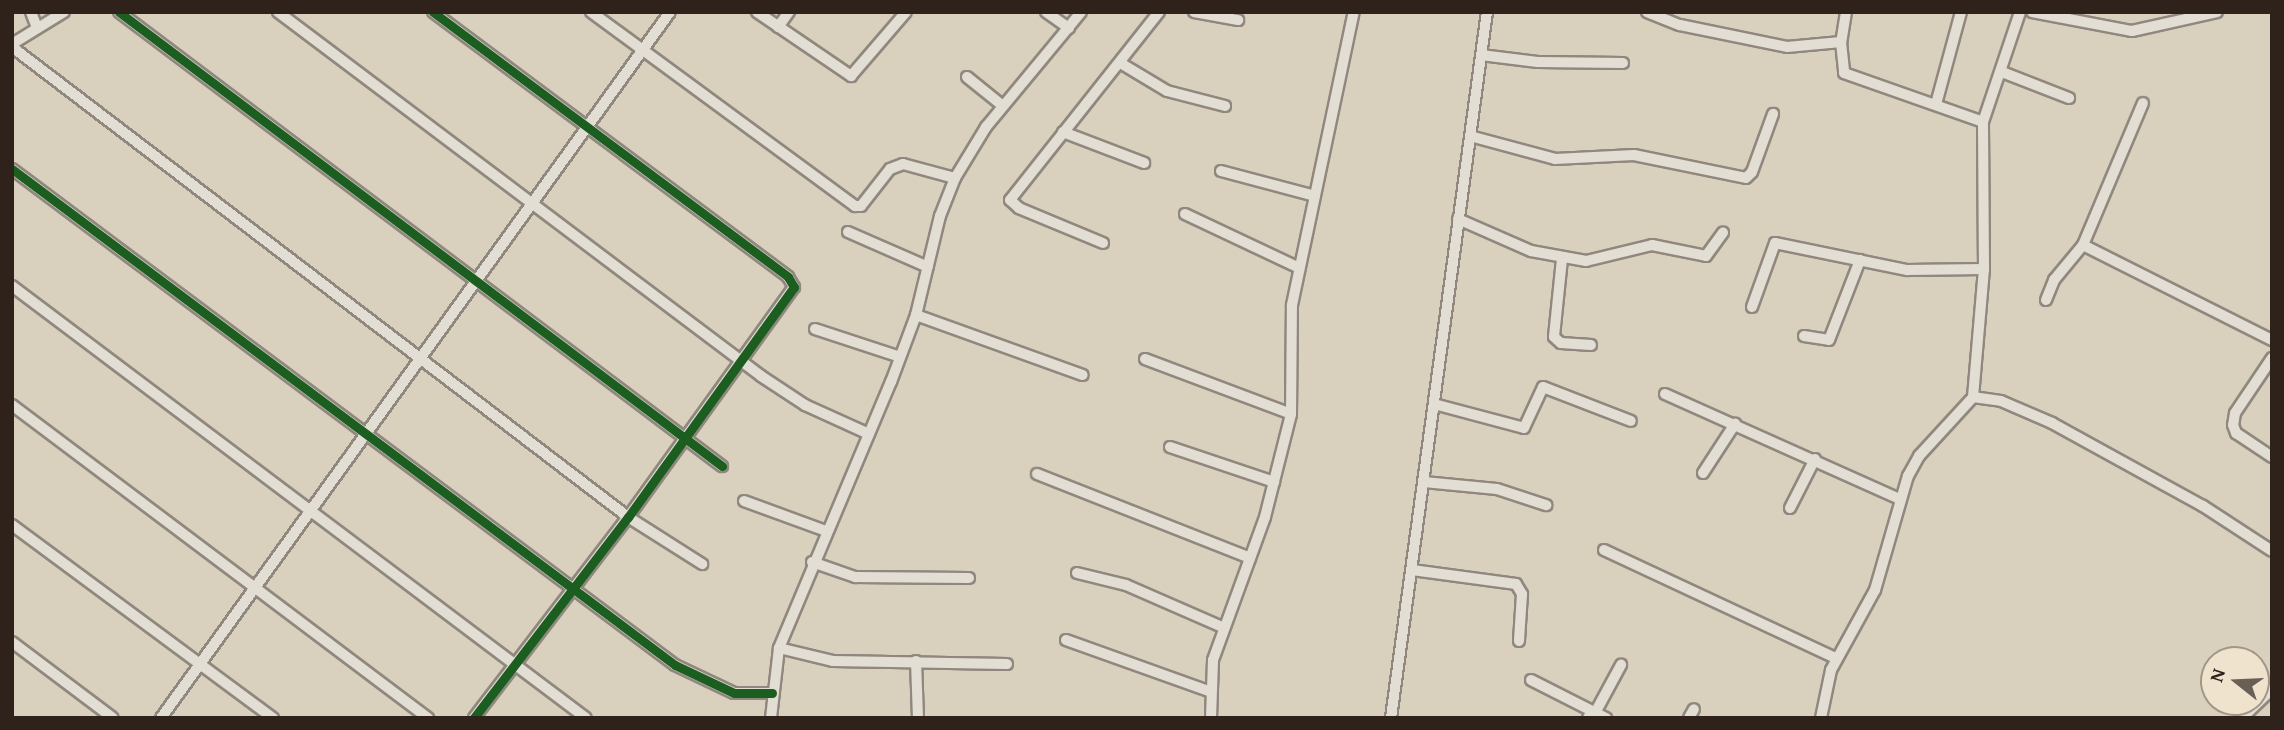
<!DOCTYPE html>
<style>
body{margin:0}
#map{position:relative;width:2284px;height:730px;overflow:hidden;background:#dad0be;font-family:"Gentium Book Plus",serif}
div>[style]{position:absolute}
.roads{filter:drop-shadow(2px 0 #90887e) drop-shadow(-2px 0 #90887e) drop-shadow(0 2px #90887e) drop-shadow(0 -2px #90887e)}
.minor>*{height:10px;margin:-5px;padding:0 5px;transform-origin:5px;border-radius:5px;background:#e2ded4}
.cycleway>*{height:9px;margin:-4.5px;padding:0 4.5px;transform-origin:4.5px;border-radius:4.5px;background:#1b5e20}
span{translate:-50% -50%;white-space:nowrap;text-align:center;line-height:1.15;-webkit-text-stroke:6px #efe3cd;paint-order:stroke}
.frame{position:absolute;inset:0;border:14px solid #2e221b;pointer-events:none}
.north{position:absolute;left:2200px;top:646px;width:70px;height:70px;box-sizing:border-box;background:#efe3cd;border:2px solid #a29686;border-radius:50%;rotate:288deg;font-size:19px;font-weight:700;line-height:28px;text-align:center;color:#2e221b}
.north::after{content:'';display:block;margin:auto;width:24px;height:32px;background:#6a5f54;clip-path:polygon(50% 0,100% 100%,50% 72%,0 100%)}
</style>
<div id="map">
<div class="roads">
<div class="minor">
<div style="left:31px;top:12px;width:17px;rotate:69deg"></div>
<div style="left:119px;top:12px;width:755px;rotate:36.98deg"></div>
<div style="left:278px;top:12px;width:605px;rotate:37deg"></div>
<div style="left:761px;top:376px;width:53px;rotate:33.4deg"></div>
<div style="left:805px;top:405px;width:70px;rotate:24.4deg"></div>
<div style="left:433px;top:12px;width:443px;rotate:36.7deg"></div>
<div style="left:788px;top:277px;width:12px;rotate:59deg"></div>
<div style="left:794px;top:287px;width:284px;rotate:125.8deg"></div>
<div style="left:628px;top:517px;width:253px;rotate:127.5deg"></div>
<div style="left:591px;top:12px;width:328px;rotate:36.3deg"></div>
<div style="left:855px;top:206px;width:6px"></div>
<div style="left:861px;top:206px;width:47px;rotate:-51.9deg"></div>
<div style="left:890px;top:169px;width:14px;rotate:-21deg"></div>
<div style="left:903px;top:164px;width:54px;rotate:15.1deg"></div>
<div style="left:757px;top:12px;width:114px;rotate:34.2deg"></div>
<div style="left:851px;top:76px;width:84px;rotate:-49.3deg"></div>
<div style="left:1046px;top:12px;width:28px;rotate:35deg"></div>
<div style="left:1194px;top:12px;width:45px;rotate:10.3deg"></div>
<div style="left:1647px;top:12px;width:35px;rotate:22deg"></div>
<div style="left:1680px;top:25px;width:109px;rotate:11.6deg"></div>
<div style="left:1787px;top:47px;width:54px;rotate:-5.3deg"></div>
<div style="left:1846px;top:12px;width:30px;rotate:99deg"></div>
<div style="left:1841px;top:42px;width:31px;rotate:84deg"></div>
<div style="left:1844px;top:73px;width:147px;rotate:19.4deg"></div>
<div style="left:2032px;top:12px;width:102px;rotate:10.8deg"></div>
<div style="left:2132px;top:31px;width:87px;rotate:-12.6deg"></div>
<div style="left:778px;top:27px;width:19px;rotate:-54deg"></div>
<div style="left:12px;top:44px;width:61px;rotate:-31.6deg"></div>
<div style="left:12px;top:47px;width:775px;rotate:37.34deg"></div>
<div style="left:628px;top:517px;width:88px;rotate:32.4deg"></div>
<div style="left:1481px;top:55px;width:57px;rotate:7deg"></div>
<div style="left:1538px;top:62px;width:85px;rotate:0.7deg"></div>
<div style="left:1122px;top:64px;width:52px;rotate:31deg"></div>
<div style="left:1167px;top:91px;width:60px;rotate:14.5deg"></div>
<div style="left:2002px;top:72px;width:72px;rotate:21.2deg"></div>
<div style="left:967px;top:77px;width:46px;rotate:38.9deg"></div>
<div style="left:1936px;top:104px;width:95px;rotate:-74.8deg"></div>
<div style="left:1063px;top:132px;width:87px;rotate:20.9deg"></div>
<div style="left:1470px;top:136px;width:88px;rotate:15.1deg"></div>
<div style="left:1555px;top:159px;width:79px;rotate:-2.9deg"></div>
<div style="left:1634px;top:155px;width:114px;rotate:11.6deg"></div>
<div style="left:1746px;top:178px;width:8px;rotate:-45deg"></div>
<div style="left:1752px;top:172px;width:62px;rotate:-70.1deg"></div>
<div style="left:12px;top:169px;width:828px;rotate:36.8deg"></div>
<div style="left:675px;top:665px;width:65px;rotate:25.4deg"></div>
<div style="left:734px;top:693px;width:38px"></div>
<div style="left:1221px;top:171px;width:97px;rotate:14.9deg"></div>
<div style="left:1185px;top:214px;width:126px;rotate:25.3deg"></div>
<div style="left:1458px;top:219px;width:80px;rotate:23.7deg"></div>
<div style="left:1531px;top:251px;width:56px;rotate:10.3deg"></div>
<div style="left:1586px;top:261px;width:68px;rotate:-13.6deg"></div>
<div style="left:1652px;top:245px;width:55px;rotate:11.5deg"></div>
<div style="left:1706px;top:256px;width:29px;rotate:-54deg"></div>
<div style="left:848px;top:232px;width:87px;rotate:23.6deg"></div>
<div style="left:1103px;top:243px;width:91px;rotate:-157.4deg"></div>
<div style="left:1019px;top:208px;width:12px;rotate:-138deg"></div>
<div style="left:1010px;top:200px;width:240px;rotate:-51.6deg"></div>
<div style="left:2083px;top:245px;width:212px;rotate:26.7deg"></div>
<div style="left:1562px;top:259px;width:78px;rotate:95.9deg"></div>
<div style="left:1554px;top:337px;width:9px;rotate:41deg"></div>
<div style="left:1561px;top:343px;width:30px;rotate:4deg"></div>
<div style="left:12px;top:286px;width:718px;rotate:36.97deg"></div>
<div style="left:2046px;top:300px;width:22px;rotate:-68deg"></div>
<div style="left:2054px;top:280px;width:45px;rotate:-50.4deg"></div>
<div style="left:2083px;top:245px;width:154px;rotate:-67.1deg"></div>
<div style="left:1752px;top:307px;width:68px;rotate:-70.2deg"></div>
<div style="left:1775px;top:243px;width:135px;rotate:11.6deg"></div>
<div style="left:1907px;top:270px;width:77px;rotate:-0.7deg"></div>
<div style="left:916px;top:315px;width:177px;rotate:19.8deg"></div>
<div style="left:815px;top:329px;width:89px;rotate:18.2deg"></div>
<div style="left:1804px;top:336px;width:25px;rotate:9deg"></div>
<div style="left:1829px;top:340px;width:86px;rotate:-68.8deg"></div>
<div style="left:2272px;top:358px;width:66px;rotate:123.9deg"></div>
<div style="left:2235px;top:413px;width:12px;rotate:99deg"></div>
<div style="left:2233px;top:425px;width:9px;rotate:69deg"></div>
<div style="left:2236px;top:433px;width:43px;rotate:33.7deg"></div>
<div style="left:1145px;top:359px;width:156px;rotate:20.6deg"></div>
<div style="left:1665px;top:394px;width:257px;rotate:24.1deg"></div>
<div style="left:1973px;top:397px;width:28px;rotate:8deg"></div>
<div style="left:2001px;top:401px;width:56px;rotate:23.3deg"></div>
<div style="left:2052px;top:423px;width:172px;rotate:28.8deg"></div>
<div style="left:2203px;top:506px;width:82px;rotate:33.1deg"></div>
<div style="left:1434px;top:404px;width:93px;rotate:14.9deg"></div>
<div style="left:1524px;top:428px;width:45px;rotate:-65.1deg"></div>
<div style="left:1543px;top:387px;width:94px;rotate:21.1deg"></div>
<div style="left:12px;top:405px;width:521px;rotate:36.96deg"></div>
<div style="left:1170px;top:447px;width:110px;rotate:18.6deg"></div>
<div style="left:1703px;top:473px;width:59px;rotate:-56.9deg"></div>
<div style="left:1037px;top:474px;width:229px;rotate:21.5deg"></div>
<div style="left:1424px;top:482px;width:73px;rotate:5.5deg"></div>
<div style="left:1497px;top:489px;width:52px;rotate:18.1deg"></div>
<div style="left:744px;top:501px;width:87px;rotate:20.1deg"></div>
<div style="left:1790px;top:508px;width:55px;rotate:-63deg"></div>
<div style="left:12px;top:525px;width:325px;rotate:36.5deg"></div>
<div style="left:1604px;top:550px;width:256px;rotate:25deg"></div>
<div style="left:812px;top:562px;width:46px;rotate:19.2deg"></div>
<div style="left:855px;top:577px;width:114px;rotate:0.5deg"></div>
<div style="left:1412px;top:570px;width:105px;rotate:7.7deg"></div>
<div style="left:1516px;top:584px;width:12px;rotate:59deg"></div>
<div style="left:1522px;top:594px;width:47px;rotate:93.7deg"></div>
<div style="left:1077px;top:573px;width:50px;rotate:13.8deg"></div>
<div style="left:1126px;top:585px;width:105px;rotate:23.6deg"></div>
<div style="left:1066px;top:640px;width:154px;rotate:19.7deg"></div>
<div style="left:12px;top:642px;width:126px;rotate:37deg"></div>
<div style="left:779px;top:648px;width:56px;rotate:13.5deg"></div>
<div style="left:833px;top:661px;width:174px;rotate:1deg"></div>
<div style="left:916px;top:661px;width:57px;rotate:88deg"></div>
<div style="left:1531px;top:680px;width:68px;rotate:26.9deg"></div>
<div style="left:1595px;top:713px;width:55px;rotate:-61.6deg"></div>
<div style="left:161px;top:718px;width:870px;rotate:-54.21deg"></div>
<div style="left:771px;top:718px;width:70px;rotate:-83.5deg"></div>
<div style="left:779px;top:648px;width:289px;rotate:-67.2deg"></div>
<div style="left:891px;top:382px;width:72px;rotate:-69.5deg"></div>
<div style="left:916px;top:315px;width:102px;rotate:-76.4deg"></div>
<div style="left:940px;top:216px;width:41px;rotate:-68.5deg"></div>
<div style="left:955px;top:178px;width:60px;rotate:-58.7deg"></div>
<div style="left:986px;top:127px;width:149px;rotate:-50.4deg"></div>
<div style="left:1211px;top:718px;width:58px;rotate:-88deg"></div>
<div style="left:1213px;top:660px;width:152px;rotate:-70deg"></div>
<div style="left:1265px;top:517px;width:106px;rotate:-75.8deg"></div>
<div style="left:1291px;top:414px;width:109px;rotate:-89.5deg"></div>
<div style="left:1292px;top:305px;width:299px;rotate:-78.1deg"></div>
<div style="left:1391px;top:718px;width:712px;rotate:-82.26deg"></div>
<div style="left:1588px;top:718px;width:8px;rotate:-60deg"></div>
<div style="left:1592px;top:711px;width:16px;rotate:27deg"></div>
<div style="left:1689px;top:718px;width:10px;rotate:-61deg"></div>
<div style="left:1821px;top:718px;width:49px;rotate:-78.2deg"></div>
<div style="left:1831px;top:670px;width:91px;rotate:-61.2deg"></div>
<div style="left:1875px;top:590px;width:119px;rotate:-73.9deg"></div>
<div style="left:1908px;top:476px;width:23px;rotate:-61deg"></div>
<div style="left:1919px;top:456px;width:80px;rotate:-47.5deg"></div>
<div style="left:1973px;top:397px;width:128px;rotate:-85.1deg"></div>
<div style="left:1984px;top:269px;width:147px;rotate:-90.4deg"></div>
<div style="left:1983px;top:122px;width:116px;rotate:-71.4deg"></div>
<div style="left:2242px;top:718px;width:42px;rotate:-44deg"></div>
</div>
</div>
<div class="cycleway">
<div style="left:119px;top:12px;width:755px;rotate:36.98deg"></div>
<div style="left:433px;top:12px;width:443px;rotate:36.7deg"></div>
<div style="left:788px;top:277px;width:12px;rotate:59deg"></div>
<div style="left:794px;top:287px;width:284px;rotate:125.8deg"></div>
<div style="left:628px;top:517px;width:253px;rotate:127.5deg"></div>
<div style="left:12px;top:169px;width:828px;rotate:36.8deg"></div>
<div style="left:675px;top:665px;width:65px;rotate:25.4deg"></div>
<div style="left:734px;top:693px;width:38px"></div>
</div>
<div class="frame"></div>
<div class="north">N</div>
</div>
